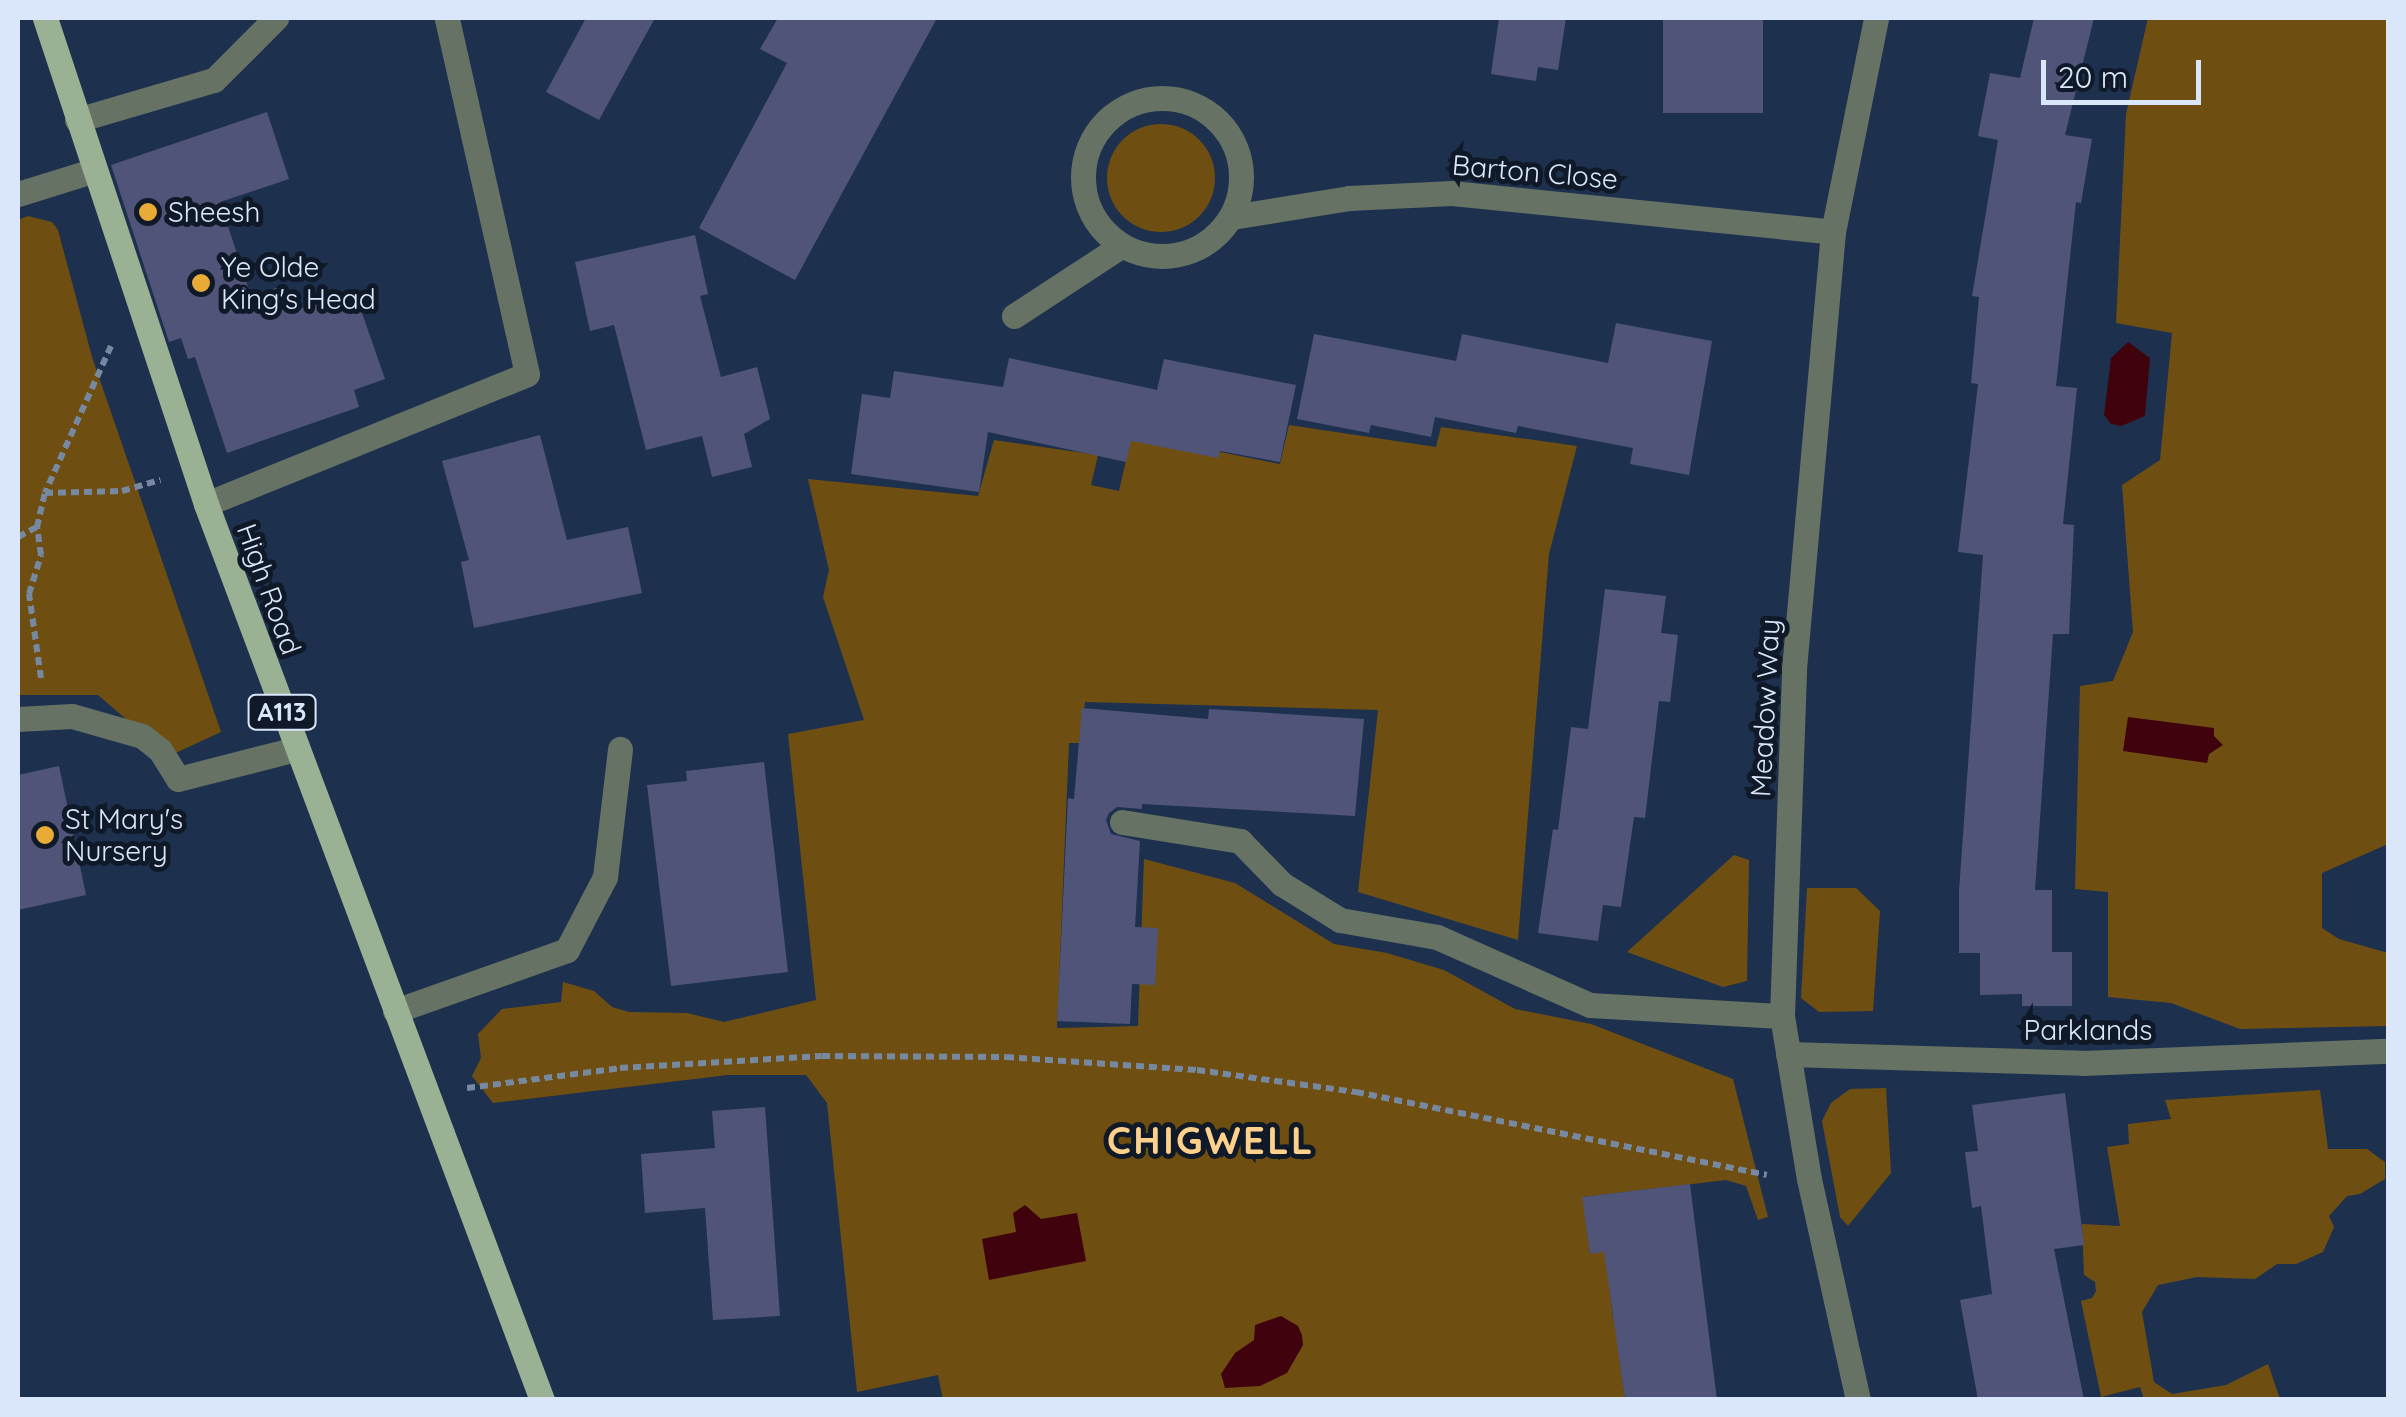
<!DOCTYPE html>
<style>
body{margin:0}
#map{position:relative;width:2406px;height:1417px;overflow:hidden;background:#1d314f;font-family:Quicksand,sans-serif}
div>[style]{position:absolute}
.green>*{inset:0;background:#6f4f11}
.round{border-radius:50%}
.water>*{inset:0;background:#40020d}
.building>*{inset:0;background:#505479;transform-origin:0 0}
.path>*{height:6px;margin-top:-3px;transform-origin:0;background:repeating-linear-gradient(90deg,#7788a1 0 8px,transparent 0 13px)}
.minor>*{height:25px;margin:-12.5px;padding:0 12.5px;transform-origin:12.5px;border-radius:12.5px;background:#667263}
.minor>.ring{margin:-12.5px;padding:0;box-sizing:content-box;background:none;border:25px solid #667263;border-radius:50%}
.major>*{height:25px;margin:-12.5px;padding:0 12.5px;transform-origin:12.5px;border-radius:12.5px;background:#9ab293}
.dots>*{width:28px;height:28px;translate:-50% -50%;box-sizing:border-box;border:5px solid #101927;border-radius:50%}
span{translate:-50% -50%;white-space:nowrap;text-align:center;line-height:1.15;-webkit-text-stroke:10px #101927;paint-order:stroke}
.shield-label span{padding:2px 8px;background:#101927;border:2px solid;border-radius:8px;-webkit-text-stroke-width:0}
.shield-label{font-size:25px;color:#dae7fb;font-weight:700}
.street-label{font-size:28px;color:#dae7fb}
.poi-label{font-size:28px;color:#dae7fb}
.left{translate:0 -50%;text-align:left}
.district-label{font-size:38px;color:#fdd18c;font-weight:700;letter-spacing:2.5px}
.frame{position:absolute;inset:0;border:20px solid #dae7fb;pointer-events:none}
.scale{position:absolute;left:2041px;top:60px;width:160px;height:45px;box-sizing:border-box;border:5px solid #dae7fb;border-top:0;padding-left:12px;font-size:30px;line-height:35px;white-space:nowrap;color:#dae7fb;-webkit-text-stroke:8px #101927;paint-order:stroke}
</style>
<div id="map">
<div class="green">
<div style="clip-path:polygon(2148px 18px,2388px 18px,2388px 844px,2322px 873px,2322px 928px,2339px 939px,2388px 953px,2388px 1026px,2240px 1029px,2171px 1003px,2108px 997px,2108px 892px,2075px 889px,2080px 686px,2113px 681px,2133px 632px,2122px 485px,2160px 460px,2172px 333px,2116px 323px,2126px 114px)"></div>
<div class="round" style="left:1107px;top:124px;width:108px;height:108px"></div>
<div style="clip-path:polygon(28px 216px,52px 222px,58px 230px,92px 357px,221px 732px,169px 756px,98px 695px,18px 695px,18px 220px)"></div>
<div style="clip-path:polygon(1289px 425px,1436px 447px,1441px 427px,1577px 446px,1549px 554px,1518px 940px,1358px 892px,1378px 710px,1085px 702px,1079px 743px,1069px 743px,1057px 1028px,1138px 1026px,1144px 859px,1235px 883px,1334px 944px,1387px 953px,1444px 970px,1515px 1009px,1591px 1024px,1733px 1079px,1768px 1217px,1758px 1220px,1746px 1186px,1726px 1180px,1583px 1197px,1590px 1253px,1638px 1247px,1642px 1282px,1609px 1286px,1613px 1318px,1659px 1312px,1619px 1357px,1625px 1399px,943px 1400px,938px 1375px,857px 1392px,827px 1103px,806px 1075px,728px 1075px,493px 1103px,472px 1076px,481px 1058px,478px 1034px,502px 1009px,561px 1002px,563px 982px,594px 991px,612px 1007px,629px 1012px,687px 1013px,724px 1022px,816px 1000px,788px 734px,864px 720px,823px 597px,829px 570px,808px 479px,978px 496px,994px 440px,1098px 455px,1091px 485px,1119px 491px,1132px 434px,1280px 464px)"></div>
<div style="clip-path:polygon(1734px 855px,1749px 860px,1747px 981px,1723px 987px,1627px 952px)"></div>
<div style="clip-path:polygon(1807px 888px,1856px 888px,1880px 911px,1873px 1011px,1819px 1012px,1801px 998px)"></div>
<div style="clip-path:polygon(1886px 1088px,1891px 1173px,1848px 1226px,1840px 1217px,1822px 1121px,1831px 1103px,1850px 1089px)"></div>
<div style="clip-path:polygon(2320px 1090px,2328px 1149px,2367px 1149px,2385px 1162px,2385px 1179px,2360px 1194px,2347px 1196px,2329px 1216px,2334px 1227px,2323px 1252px,2296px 1264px,2277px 1264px,2255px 1279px,2197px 1277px,2158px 1285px,2142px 1312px,2154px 1382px,2172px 1394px,2226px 1385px,2268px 1364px,2280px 1399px,2144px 1399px,2140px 1387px,2101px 1397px,2081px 1301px,2092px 1298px,2096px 1291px,2095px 1282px,2084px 1275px,2082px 1224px,2120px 1226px,2107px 1147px,2129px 1144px,2128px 1124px,2171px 1119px,2165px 1100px)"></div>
</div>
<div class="water">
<div style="clip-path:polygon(2128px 342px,2150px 358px,2145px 416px,2121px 426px,2111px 424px,2104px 415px,2111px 358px)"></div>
<div style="clip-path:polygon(2128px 717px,2214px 728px,2214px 736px,2223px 745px,2209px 754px,2207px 763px,2123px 751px)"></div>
<div style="clip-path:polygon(1025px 1205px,1041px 1219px,1077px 1213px,1086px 1261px,989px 1280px,982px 1239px,1016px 1232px,1013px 1213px)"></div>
<div style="clip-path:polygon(1281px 1316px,1298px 1326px,1302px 1335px,1303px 1345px,1287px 1373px,1260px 1386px,1225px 1388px,1221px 1374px,1235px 1353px,1254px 1340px,1255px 1325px)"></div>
</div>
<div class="building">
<div style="clip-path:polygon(586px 18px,655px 18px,599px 120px,546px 92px)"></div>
<div style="clip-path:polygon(778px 18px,937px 18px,795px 280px,699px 228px,787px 63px,760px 49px)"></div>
<div style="clip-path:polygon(1499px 18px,1566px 18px,1558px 70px,1538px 67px,1536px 81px,1491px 74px)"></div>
<div style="left:1663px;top:18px;width:100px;height:95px"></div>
<div style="clip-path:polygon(2034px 18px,2094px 18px,2065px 135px,2092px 139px,2081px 203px,2076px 202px,2056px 386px,2077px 388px,2063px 524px,2074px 525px,2069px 634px,2053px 634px,2035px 890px,2052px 890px,2052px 952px,2072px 952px,2072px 1006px,2022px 1006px,2022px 994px,1980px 995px,1980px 953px,1959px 953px,1959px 891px,1983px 555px,1958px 552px,1978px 384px,1971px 383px,1979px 297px,1972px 296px,1998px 140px,1978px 136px,1990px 73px,2020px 78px)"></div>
<div style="clip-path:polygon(267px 112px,289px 179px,220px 202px,251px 296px,286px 285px,294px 311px,354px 290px,385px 379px,354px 390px,359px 407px,227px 453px,195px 357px,188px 359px,181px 338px,169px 342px,111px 165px)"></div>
<div style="clip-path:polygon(695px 235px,708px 294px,700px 296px,721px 377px,757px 367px,770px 419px,744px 434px,752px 467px,712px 477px,702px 436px,646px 450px,614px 325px,590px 331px,575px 262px)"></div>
<div style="clip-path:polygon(1616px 323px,1712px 341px,1689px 475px,1630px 464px,1633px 448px,1518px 426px,1516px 433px,1435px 417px,1431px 437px,1371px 425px,1369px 433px,1297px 419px,1314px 334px,1456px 361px,1462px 334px,1608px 363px)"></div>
<div style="clip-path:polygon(1009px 358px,1157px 390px,1164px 359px,1296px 385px,1280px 462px,1220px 451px,1218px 458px,1131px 441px,1126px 462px,988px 432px,979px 492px,851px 474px,862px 394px,890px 398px,894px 371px,1003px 387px)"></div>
<div style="clip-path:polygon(540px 435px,567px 540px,628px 527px,642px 593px,474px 628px,461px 562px,469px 560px,442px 461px)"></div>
<div style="clip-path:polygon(1605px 589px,1666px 596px,1661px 633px,1678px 635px,1670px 702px,1659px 701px,1645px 818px,1634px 817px,1621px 907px,1603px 905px,1598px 941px,1538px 933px,1553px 829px,1558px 830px,1571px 727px,1588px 729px)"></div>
<div style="clip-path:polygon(1082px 708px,1208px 719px,1209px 709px,1364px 719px,1355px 816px,1142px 804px,1142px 809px,1117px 807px,1109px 813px,1106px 820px,1111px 834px,1140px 841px,1135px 927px,1158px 928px,1155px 985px,1132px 984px,1130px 1024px,1057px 1021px,1068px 798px,1074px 799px)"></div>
<div style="clip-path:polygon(764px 762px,788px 972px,671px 986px,647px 785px,687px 781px,686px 771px)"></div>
<div style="clip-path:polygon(59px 766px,86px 895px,18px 910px,18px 775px)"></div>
<div style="clip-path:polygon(2065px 1093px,2084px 1245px,2054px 1249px,2084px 1400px,1978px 1400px,1960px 1300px,1992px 1294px,1981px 1206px,1972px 1208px,1965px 1152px,1978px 1151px,1972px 1105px)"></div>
<div style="clip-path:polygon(765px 1107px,780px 1316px,713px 1320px,705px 1208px,645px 1213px,641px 1154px,715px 1148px,712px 1111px)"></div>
<div style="clip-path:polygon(1690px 1184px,1717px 1400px,1625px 1400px,1604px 1252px,1590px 1254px,1582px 1197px)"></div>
</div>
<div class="path">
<div style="left:111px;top:346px;width:161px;rotate:114.2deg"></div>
<div style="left:45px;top:493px;width:77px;rotate:-1.5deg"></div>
<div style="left:122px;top:491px;width:40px;rotate:-16deg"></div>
<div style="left:18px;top:537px;width:21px;rotate:-28deg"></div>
<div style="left:41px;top:678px;width:85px;rotate:-98.1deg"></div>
<div style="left:29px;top:594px;width:41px;rotate:-72.9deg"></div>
<div style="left:41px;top:555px;width:28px;rotate:-98deg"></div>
<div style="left:37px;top:527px;width:35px;rotate:-77deg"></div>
<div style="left:467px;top:1088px;width:154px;rotate:-7.4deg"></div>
<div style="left:620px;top:1068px;width:202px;rotate:-3.4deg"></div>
<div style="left:822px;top:1056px;width:184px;rotate:0.3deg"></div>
<div style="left:1006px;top:1057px;width:191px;rotate:3.9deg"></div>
<div style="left:1197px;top:1070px;width:161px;rotate:7.9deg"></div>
<div style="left:1356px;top:1092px;width:419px;rotate:11.4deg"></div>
</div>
<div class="minor">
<div class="ring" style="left:1083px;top:98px;width:133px;height:133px"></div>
<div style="left:77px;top:120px;width:143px;rotate:-16.3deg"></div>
<div style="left:214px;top:80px;width:88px;rotate:-45deg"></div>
<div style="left:18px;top:194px;width:77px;rotate:-17.3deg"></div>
<div style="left:1232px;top:217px;width:119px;rotate:-9.2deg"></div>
<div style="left:1349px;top:198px;width:103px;rotate:-2.8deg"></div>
<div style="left:1452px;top:193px;width:383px;rotate:5.8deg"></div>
<div style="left:1014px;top:316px;width:128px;rotate:-33.2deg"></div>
<div style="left:206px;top:504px;width:346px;rotate:-22deg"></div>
<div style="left:527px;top:374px;width:365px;rotate:-102.7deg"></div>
<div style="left:18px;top:719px;width:54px;rotate:-3.2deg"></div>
<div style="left:72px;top:716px;width:73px;rotate:15.9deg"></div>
<div style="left:142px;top:736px;width:23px;rotate:38deg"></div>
<div style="left:160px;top:750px;width:34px;rotate:58deg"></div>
<div style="left:178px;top:779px;width:122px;rotate:-14.3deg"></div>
<div style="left:1122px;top:822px;width:120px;rotate:9.1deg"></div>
<div style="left:1240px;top:841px;width:60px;rotate:45.7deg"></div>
<div style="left:1282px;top:884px;width:68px;rotate:31.8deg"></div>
<div style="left:1340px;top:920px;width:98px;rotate:9.9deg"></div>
<div style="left:1437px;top:937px;width:167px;rotate:24deg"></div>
<div style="left:1590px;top:1005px;width:192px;rotate:3.3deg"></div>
<div style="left:395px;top:1011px;width:182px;rotate:-19.5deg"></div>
<div style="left:567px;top:950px;width:82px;rotate:-62.5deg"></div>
<div style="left:605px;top:877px;width:129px;rotate:-83.3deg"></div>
<div style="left:1788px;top:1054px;width:295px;rotate:1.7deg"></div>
<div style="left:2083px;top:1063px;width:305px;rotate:-2.3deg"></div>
<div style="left:1858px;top:1400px;width:226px;rotate:-102.5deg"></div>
<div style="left:1809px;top:1179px;width:165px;rotate:-99.4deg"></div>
<div style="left:1782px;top:1016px;width:347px;rotate:-88deg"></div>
<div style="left:1794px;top:669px;width:439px;rotate:-84.9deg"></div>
<div style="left:1833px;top:232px;width:218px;rotate:-78.6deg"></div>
</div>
<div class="major">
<div style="left:45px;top:18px;width:512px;rotate:71.67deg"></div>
<div style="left:206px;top:504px;width:957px;rotate:69.44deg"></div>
</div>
<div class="dots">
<div style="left:148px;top:212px;background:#e9ab38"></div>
<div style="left:201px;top:283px;background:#e9ab38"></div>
<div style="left:45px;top:835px;background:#e9ab38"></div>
</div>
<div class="shield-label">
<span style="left:282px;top:712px">A113</span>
</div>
<div class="street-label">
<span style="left:1535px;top:172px;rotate:5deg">Barton Close</span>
<span style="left:269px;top:589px;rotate:70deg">High Road</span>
<span style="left:1765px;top:708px;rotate:-87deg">Meadow Way</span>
<span style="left:2088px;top:1030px">Parklands</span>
</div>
<div class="poi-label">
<span class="left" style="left:168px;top:212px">Sheesh</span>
<span class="left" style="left:221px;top:283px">Ye Olde<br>King's Head</span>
<span class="left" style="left:65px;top:835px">St Mary's<br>Nursery</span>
</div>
<div class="district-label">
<span style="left:1211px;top:1141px">CHIGWELL</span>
</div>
<div class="frame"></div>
<div class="scale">20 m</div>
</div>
